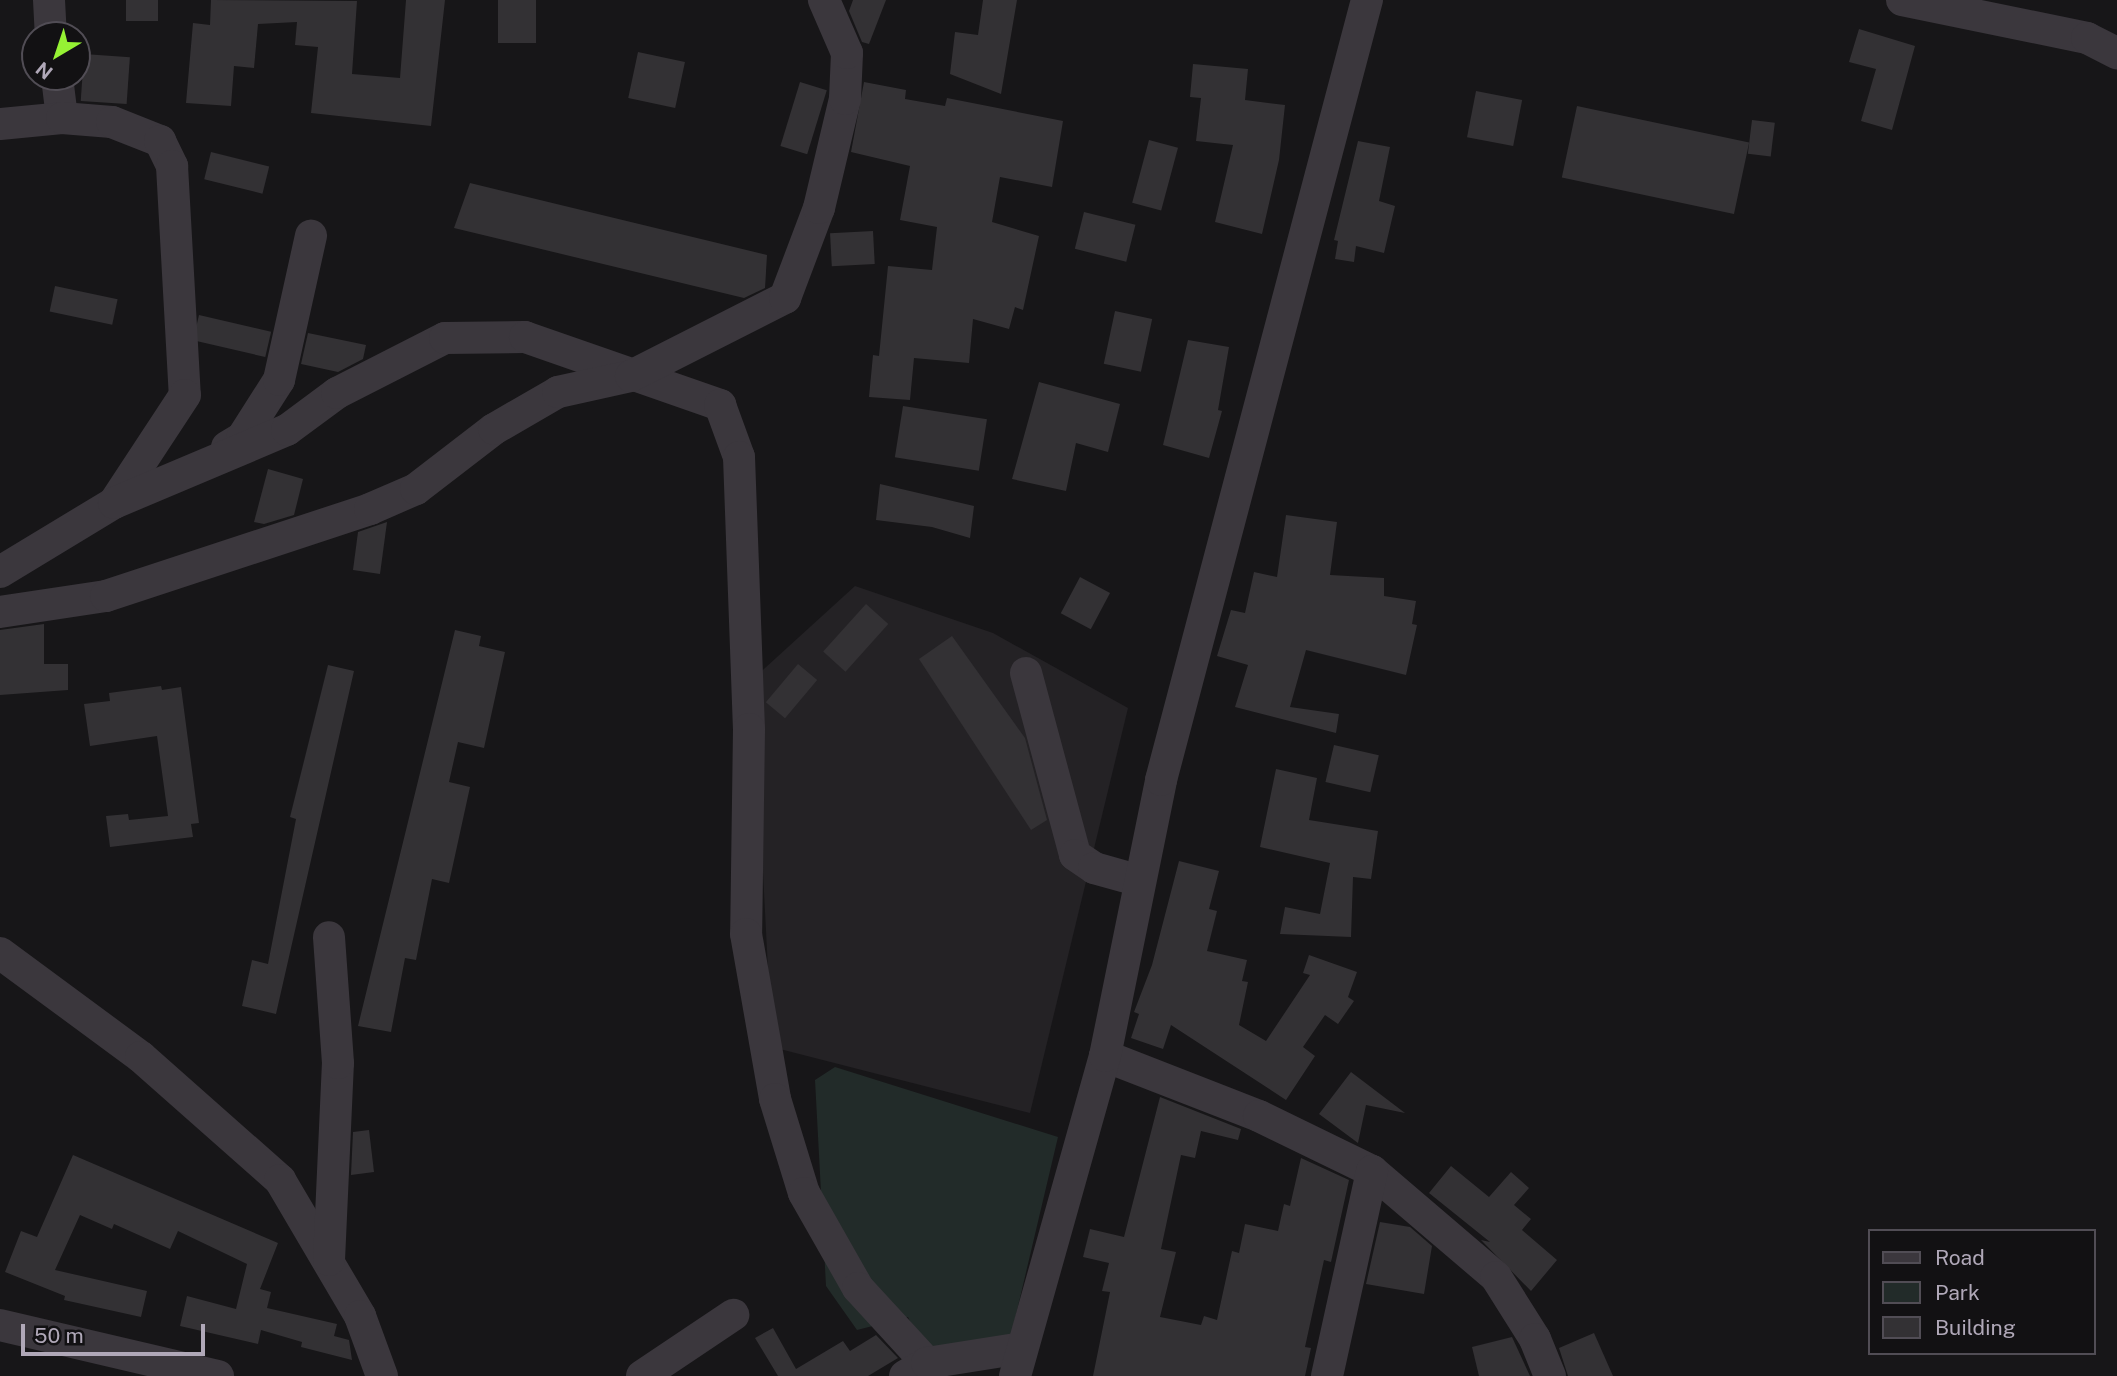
<!DOCTYPE html>
<style>
body{margin:0}
#map{position:relative;width:2117px;height:1376px;overflow:hidden;background:#171618;font-family:"Public Sans",sans-serif}
div>[style]{position:absolute}
.built>*{inset:0;background:#242225}
.green>*{inset:0;background:#222b29}
.building>*{inset:0;background:#333134;transform-origin:0 0}
.minor>*{height:32px;margin:-16px;padding:0 16px;transform-origin:16px;border-radius:16px;background:#3b373d}
span{translate:-50% -50%;white-space:nowrap;text-align:center;line-height:1.15;-webkit-text-stroke:6px #121113;paint-order:stroke}
.legend{position:absolute;left:1868px;top:1229px;width:228px;height:126px;box-sizing:border-box;background:#121113;border:2px solid #514d55;margin:0;padding:9px 12px;list-style:none;font-size:21px;color:#b0a8b8}
.legend li{display:flex;align-items:center;gap:14px;height:35px}
.legend b{width:35px;border:2px solid #514d55}
.north{position:absolute;left:21px;top:21px;width:70px;height:70px;box-sizing:border-box;background:#121113;border:2px solid #514d55;border-radius:50%;rotate:219deg;font-size:19px;font-weight:700;line-height:28px;text-align:center;color:#b0a8b8}
.north::after{content:'';display:block;margin:auto;width:24px;height:32px;background:#96f234;clip-path:polygon(50% 0,100% 100%,50% 72%,0 100%)}
.scale{position:absolute;left:21px;top:1324px;width:184px;height:32px;box-sizing:border-box;border:4px solid #b0a8b8;border-top:0;padding-left:9px;font-size:21px;line-height:24px;white-space:nowrap;color:#b0a8b8;-webkit-text-stroke:5px #121113;paint-order:stroke}
</style>
<div id="map">
<div class="built">
<div style="clip-path:polygon(855px 586px,993px 633px,1128px 708px,1030px 1113px,772px 1047px,753px 679px)"></div>
</div>
<div class="green">
<div style="clip-path:polygon(835px 1067px,1058px 1137px,1010px 1340px,922px 1349px,908px 1317px,857px 1330px,826px 1286px,815px 1080px)"></div>
</div>
<div class="building">
<div style="left:126px;top:0;width:32px;height:21px"></div>
<div style="clip-path:polygon(211px 0,357px 1px,352px 74px,400px 78px,406px 0,445px 0,431px 126px,311px 113px,318px 47px,295px 45px,297px 22px,258px 24px,254px 68px,234px 66px,231px 106px,186px 103px,193px 23px,210px 25px)"></div>
<div style="left:498px;top:0;width:38px;height:43px"></div>
<div style="clip-path:polygon(853px 0,886px 0,869px 44px,862px 42px,849px 11px)"></div>
<div style="clip-path:polygon(983px 0,1017px 0,1001px 94px,950px 74px,955px 32px,978px 35px)"></div>
<div style="clip-path:polygon(1859px 29px,1915px 46px,1892px 130px,1861px 121px,1876px 69px,1849px 62px)"></div>
<div style="left:638px;top:52px;width:48px;height:47px;rotate:12deg"></div>
<div style="left:84px;top:54px;width:46px;height:47px;rotate:4deg"></div>
<div style="clip-path:polygon(1193px 64px,1248px 69px,1245px 100px,1285px 105px,1279px 160px,1262px 234px,1215px 222px,1233px 145px,1196px 141px,1201px 98px,1190px 97px)"></div>
<div style="left:800px;top:82px;width:28px;height:67px;rotate:17deg"></div>
<div style="clip-path:polygon(864px 82px,906px 90px,905px 99px,945px 106px,947px 98px,1063px 121px,1052px 187px,1000px 177px,992px 222px,1039px 236px,1023px 310px,1015px 307px,1009px 329px,973px 319px,969px 363px,914px 358px,910px 400px,869px 397px,873px 355px,879px 356px,888px 266px,932px 270px,937px 227px,900px 220px,910px 166px,851px 152px)"></div>
<div style="left:1476px;top:91px;width:47px;height:47px;rotate:11deg"></div>
<div style="left:1577px;top:106px;width:176px;height:73px;rotate:12deg"></div>
<div style="left:1752px;top:120px;width:23px;height:34px;rotate:7deg"></div>
<div style="left:1149px;top:140px;width:30px;height:65px;rotate:15deg"></div>
<div style="clip-path:polygon(1358px 141px,1390px 147px,1379px 201px,1395px 206px,1384px 253px,1356px 246px,1354px 262px,1335px 259px,1338px 241px,1334px 240px)"></div>
<div style="left:211px;top:152px;width:60px;height:28px;rotate:14deg"></div>
<div style="clip-path:polygon(470px 183px,767px 255px,765px 288px,744px 298px,454px 228px)"></div>
<div style="left:1084px;top:212px;width:53px;height:38px;rotate:14deg"></div>
<div style="left:873px;top:231px;width:33px;height:43px;rotate:87deg"></div>
<div style="left:55px;top:286px;width:64px;height:26px;rotate:12deg"></div>
<div style="left:1115px;top:311px;width:38px;height:54px;rotate:12deg"></div>
<div style="left:199px;top:315px;width:74px;height:26px;rotate:13deg"></div>
<div style="clip-path:polygon(308px 333px,366px 345px,363px 359px,338px 372px,301px 364px)"></div>
<div style="clip-path:polygon(1188px 340px,1229px 347px,1218px 410px,1222px 411px,1209px 458px,1163px 445px)"></div>
<div style="clip-path:polygon(1039px 382px,1120px 404px,1108px 452px,1076px 443px,1066px 491px,1012px 479px)"></div>
<div style="left:903px;top:406px;width:85px;height:52px;rotate:9deg"></div>
<div style="clip-path:polygon(268px 469px,303px 479px,294px 515px,264px 524px,254px 522px)"></div>
<div style="clip-path:polygon(880px 484px,974px 506px,970px 538px,932px 527px,876px 520px)"></div>
<div style="clip-path:polygon(1286px 515px,1337px 522px,1330px 575px,1384px 578px,1384px 596px,1416px 601px,1412px 624px,1417px 625px,1406px 675px,1306px 650px,1290px 707px,1339px 714px,1336px 733px,1235px 707px,1248px 665px,1217px 656px,1231px 610px,1245px 613px,1254px 572px,1277px 577px)"></div>
<div style="clip-path:polygon(387px 522px,380px 574px,353px 570px,358px 532px)"></div>
<div style="left:1080px;top:577px;width:34px;height:41px;rotate:28deg"></div>
<div style="left:866px;top:604px;width:30px;height:64px;rotate:42deg"></div>
<div style="clip-path:polygon(44px 624px,44px 664px,68px 664px,68px 690px,0 695px,0 630px)"></div>
<div style="clip-path:polygon(455px 630px,481px 636px,479px 646px,505px 652px,484px 748px,458px 742px,449px 782px,470px 787px,449px 883px,432px 879px,416px 960px,405px 958px,391px 1032px,358px 1026px)"></div>
<div style="clip-path:polygon(952px 636px,1025px 738px,1047px 820px,1031px 830px,919px 659px)"></div>
<div style="left:798px;top:664px;width:25px;height:50px;rotate:40deg"></div>
<div style="clip-path:polygon(328px 665px,354px 671px,276px 1014px,242px 1006px,252px 960px,268px 964px,296px 819px,290px 817px)"></div>
<div style="clip-path:polygon(161px 686px,162px 690px,181px 687px,199px 823px,191px 824px,193px 837px,110px 847px,106px 816px,128px 814px,129px 820px,168px 816px,157px 736px,90px 746px,84px 704px,110px 701px,109px 693px)"></div>
<div style="left:1334px;top:745px;width:46px;height:38px;rotate:13deg"></div>
<div style="clip-path:polygon(1276px 769px,1317px 778px,1309px 820px,1378px 831px,1371px 879px,1353px 877px,1351px 937px,1280px 934px,1285px 907px,1320px 914px,1330px 863px,1260px 847px)"></div>
<div style="clip-path:polygon(1179px 861px,1219px 871px,1209px 909px,1217px 911px,1207px 951px,1247px 960px,1242px 981px,1248px 982px,1239px 1025px,1266px 1041px,1310px 975px,1303px 973px,1309px 955px,1357px 972px,1348px 997px,1354px 1001px,1338px 1024px,1325px 1015px,1303px 1047px,1315px 1056px,1286px 1100px,1171px 1025px,1163px 1049px,1131px 1038px,1139px 1014px,1134px 1012px,1152px 965px)"></div>
<div style="clip-path:polygon(1351px 1072px,1405px 1113px,1366px 1105px,1358px 1143px,1319px 1114px)"></div>
<div style="clip-path:polygon(1160px 1097px,1241px 1129px,1238px 1140px,1201px 1131px,1195px 1158px,1181px 1155px,1161px 1249px,1176px 1252px,1160px 1317px,1201px 1325px,1204px 1316px,1217px 1320px,1232px 1251px,1239px 1253px,1245px 1224px,1278px 1231px,1284px 1204px,1290px 1206px,1301px 1158px,1349px 1180px,1331px 1262px,1324px 1260px,1305px 1347px,1311px 1348px,1305px 1376px,1093px 1376px,1110px 1292px,1102px 1291px,1109px 1263px,1083px 1257px,1090px 1229px,1124px 1237px)"></div>
<div style="clip-path:polygon(369px 1130px,374px 1172px,351px 1175px,353px 1132px)"></div>
<div style="clip-path:polygon(73px 1155px,278px 1243px,260px 1289px,271px 1292px,267px 1308px,337px 1324px,334px 1336px,349px 1340px,352px 1360px,301px 1347px,302px 1342px,261px 1330px,258px 1344px,180px 1326px,187px 1296px,236px 1309px,247px 1264px,178px 1231px,170px 1249px,114px 1224px,112px 1229px,80px 1215px,55px 1270px,147px 1291px,141px 1317px,64px 1300px,65px 1296px,5px 1272px,21px 1231px,37px 1237px)"></div>
<div style="clip-path:polygon(1451px 1166px,1489px 1197px,1511px 1172px,1529px 1188px,1514px 1205px,1531px 1219px,1522px 1230px,1557px 1260px,1531px 1291px,1481px 1240px,1490px 1242px,1429px 1193px)"></div>
<div style="clip-path:polygon(1380px 1222px,1410px 1227px,1432px 1246px,1424px 1294px,1366px 1284px)"></div>
<div style="clip-path:polygon(773px 1328px,796px 1369px,843px 1341px,850px 1351px,876px 1335px,898px 1358px,868px 1376px,778px 1376px,755px 1338px)"></div>
<div style="clip-path:polygon(1594px 1333px,1613px 1376px,1568px 1376px,1559px 1348px)"></div>
<div style="clip-path:polygon(1512px 1337px,1530px 1376px,1479px 1376px,1472px 1347px)"></div>
</div>
<div class="minor">
<div style="left:49px;top:0;width:35px;rotate:87deg"></div>
<div style="left:1902px;top:0;width:189px;rotate:11.6deg"></div>
<div style="left:2087px;top:38px;width:34px;rotate:27deg"></div>
<div style="left:57px;top:77px;width:41px;rotate:83deg"></div>
<div style="left:0;top:124px;width:62px;rotate:-5.5deg"></div>
<div style="left:62px;top:118px;width:50px;rotate:4.6deg"></div>
<div style="left:112px;top:122px;width:52px;rotate:21.6deg"></div>
<div style="left:160px;top:141px;width:28px;rotate:64deg"></div>
<div style="left:172px;top:166px;width:229px;rotate:86.8deg"></div>
<div style="left:185px;top:395px;width:129px;rotate:123.3deg"></div>
<div style="left:227px;top:447px;width:17px;rotate:-31deg"></div>
<div style="left:242px;top:438px;width:69px;rotate:-57.5deg"></div>
<div style="left:279px;top:380px;width:148px;rotate:-77.5deg"></div>
<div style="left:0;top:572px;width:133px;rotate:-31.2deg"></div>
<div style="left:114px;top:503px;width:188px;rotate:-22.9deg"></div>
<div style="left:287px;top:430px;width:62px;rotate:-36.5deg"></div>
<div style="left:337px;top:393px;width:121px;rotate:-27deg"></div>
<div style="left:445px;top:338px;width:80px;rotate:-0.7deg"></div>
<div style="left:525px;top:337px;width:207px;rotate:19.2deg"></div>
<div style="left:720px;top:405px;width:55px;rotate:69.9deg"></div>
<div style="left:739px;top:457px;width:272px;rotate:87.9deg"></div>
<div style="left:749px;top:729px;width:205px;rotate:90.8deg"></div>
<div style="left:746px;top:934px;width:168px;rotate:80deg"></div>
<div style="left:775px;top:1099px;width:98px;rotate:72.9deg"></div>
<div style="left:804px;top:1193px;width:109px;rotate:60.4deg"></div>
<div style="left:858px;top:1288px;width:102px;rotate:47.4deg"></div>
<div style="left:0;top:612px;width:107px;rotate:-8.6deg"></div>
<div style="left:106px;top:596px;width:278px;rotate:-18.2deg"></div>
<div style="left:370px;top:509px;width:50px;rotate:-23.5deg"></div>
<div style="left:416px;top:489px;width:98px;rotate:-37.6deg"></div>
<div style="left:494px;top:429px;width:74px;rotate:-30deg"></div>
<div style="left:558px;top:392px;width:75px;rotate:-12.4deg"></div>
<div style="left:631px;top:376px;width:173px;rotate:-26.9deg"></div>
<div style="left:785px;top:298px;width:96px;rotate:-69.3deg"></div>
<div style="left:819px;top:208px;width:112px;rotate:-76.6deg"></div>
<div style="left:845px;top:99px;width:46px;rotate:-87.5deg"></div>
<div style="left:847px;top:53px;width:58px;rotate:-113.5deg"></div>
<div style="left:1026px;top:673px;width:188px;rotate:74.9deg"></div>
<div style="left:1075px;top:855px;width:23px;rotate:34deg"></div>
<div style="left:1094px;top:868px;width:45px;rotate:15.6deg"></div>
<div style="left:0;top:953px;width:175px;rotate:36.4deg"></div>
<div style="left:141px;top:1057px;width:186px;rotate:41.5deg"></div>
<div style="left:280px;top:1180px;width:158px;rotate:59.5deg"></div>
<div style="left:360px;top:1316px;width:64px;rotate:69.9deg"></div>
<div style="left:1105px;top:1056px;width:165px;rotate:21.3deg"></div>
<div style="left:1259px;top:1116px;width:126px;rotate:26deg"></div>
<div style="left:1372px;top:1171px;width:163px;rotate:40.5deg"></div>
<div style="left:1496px;top:1277px;width:73px;rotate:57.8deg"></div>
<div style="left:1535px;top:1339px;width:40px;rotate:68deg"></div>
<div style="left:329px;top:1260px;width:197px;rotate:-87.4deg"></div>
<div style="left:338px;top:1063px;width:126px;rotate:-94.1deg"></div>
<div style="left:0;top:1325px;width:224px;rotate:13.2deg"></div>
<div style="left:642px;top:1376px;width:110px;rotate:-33.8deg"></div>
<div style="left:905px;top:1376px;width:26px;rotate:-31deg"></div>
<div style="left:927px;top:1363px;width:96px;rotate:-9deg"></div>
<div style="left:1015px;top:1376px;width:332px;rotate:-74.3deg"></div>
<div style="left:1105px;top:1056px;width:282px;rotate:-78.5deg"></div>
<div style="left:1161px;top:780px;width:807px;rotate:-75.21deg"></div>
<div style="left:1327px;top:1376px;width:210px;rotate:-77.6deg"></div>
</div>
<ul class="legend">
<li><b style="height:9px;background:#3b373d"></b>Road</li>
<li><b style="height:19px;background:#222b29"></b>Park</li>
<li><b style="height:19px;background:#333134"></b>Building</li>
</ul>
<div class="north">N</div>
<div class="scale">50 m</div>
</div>
